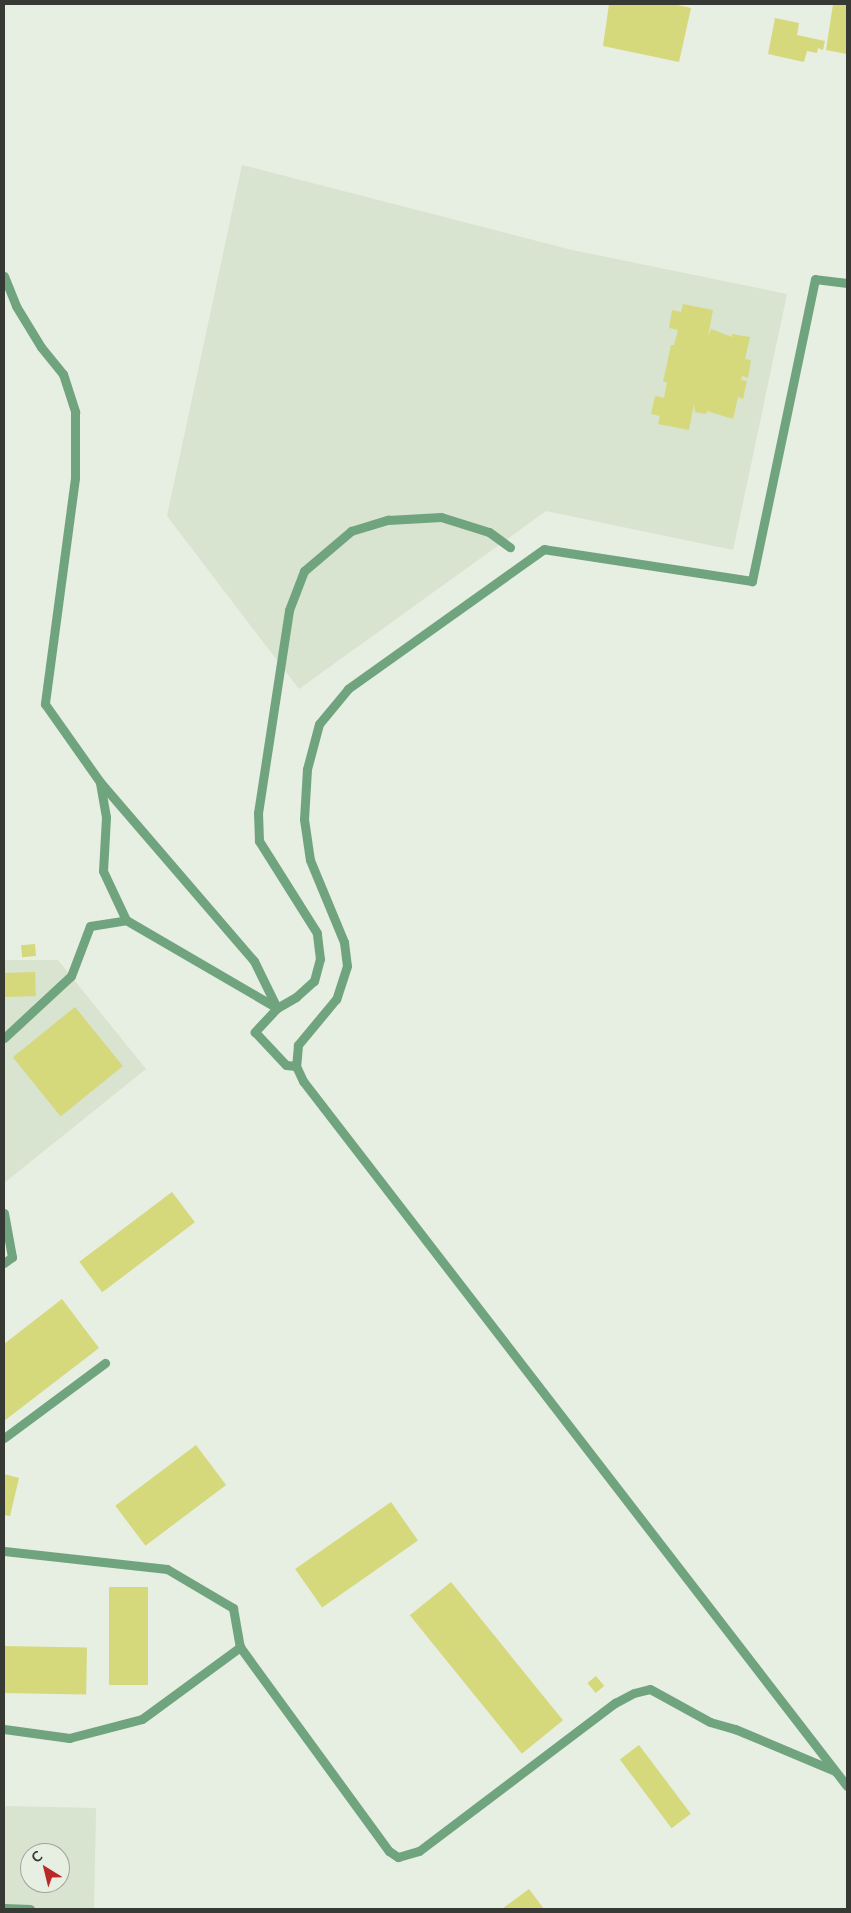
<!DOCTYPE html>
<meta charset="utf-8">
<style>
body{margin:0}
#map{position:relative;width:851px;height:1913px;overflow:hidden;background:#e7eee2;font-family:Lato,sans-serif}
div>[style]{position:absolute}
.built>*{inset:0;background:#d8e3d0}
.building>*{inset:0;background:#d5d97c;transform-origin:0 0}
.service>*{height:9px;margin:-4.5px;padding:0 4.5px;transform-origin:4.5px;border-radius:4.5px;background:#6fa47e}
span{translate:-50% -50%;white-space:nowrap;text-align:center;line-height:1.15;-webkit-text-stroke:4.5px #e7eee2;paint-order:stroke}
.frame{position:absolute;inset:0;border:5px solid #373935;pointer-events:none}
.north{position:absolute;left:20px;top:1843px;width:50px;height:50px;box-sizing:border-box;background:#e7eee2;border:1px solid #a1a69d;border-radius:50%;rotate:324deg;font-size:14px;font-weight:700;line-height:20px;text-align:center;color:#373935}
.north::after{content:'';display:block;margin:auto;width:18px;height:22px;background:#b82928;clip-path:polygon(50% 0,100% 100%,50% 72%,0 100%)}
</style>
<div id="map">
<div class="built">
<div style="clip-path:polygon(242px 165px,572px 250px,787px 294px,733px 550px,546px 511px,299px 689px,167px 516px)"></div>
<div style="clip-path:polygon(4px 960px,58px 960px,146px 1069px,4px 1183px)"></div>
<div style="clip-path:polygon(evenodd,4px 1806px,96px 1808px,94px 1909px,4px 1909px,4px 1806px,30px 1853px,60px 1853px,60px 1883px,30px 1883px,30px 1853px)"></div>
</div>
<div class="building">
<div style="clip-path:polygon(609px 4px,673px 4px,691px 8px,679px 62px,603px 46px)"></div>
<div style="clip-path:polygon(833px 4px,847px 4px,847px 54px,826px 50px)"></div>
<div style="clip-path:polygon(775px 18px,799px 23px,797px 35px,825px 41px,823px 50px,818px 48px,817px 53px,807px 51px,804px 62px,768px 54px)"></div>
<div style="clip-path:polygon(683px 304px,713px 310px,708px 336px,711px 329px,732px 337px,732px 334px,750px 337px,745px 359px,751px 360px,748px 378px,742px 376px,741px 380px,747px 381px,743px 399px,738px 397px,733px 419px,707px 411px,706px 414px,695px 412px,694px 404px,689px 430px,658px 424px,660px 416px,651px 414px,655px 396px,664px 398px,667px 382px,663px 382px,671px 345px,674px 345px,678px 330px,669px 328px,672px 310px,681px 312px)"></div>
<div style="left:35px;top:944px;width:12px;height:14px;rotate:85deg"></div>
<div style="left:35px;top:972px;width:24px;height:31px;rotate:88deg"></div>
<div style="left:75px;top:1007px;width:76px;height:80px;rotate:51deg"></div>
<div style="left:172px;top:1192px;width:38px;height:116px;rotate:53deg"></div>
<div style="clip-path:polygon(62px 1299px,99px 1348px,4px 1421px,4px 1344px)"></div>
<div style="left:196px;top:1445px;width:50px;height:101px;rotate:53deg"></div>
<div style="clip-path:polygon(4px 1474px,19px 1478px,10px 1516px,4px 1515px)"></div>
<div style="left:391px;top:1502px;width:47px;height:117px;rotate:55deg"></div>
<div style="left:451px;top:1582px;width:178px;height:53px;rotate:51deg"></div>
<div style="left:109px;top:1587px;width:39px;height:98px"></div>
<div style="left:4px;top:1646px;width:83px;height:47px;rotate:1deg"></div>
<div style="left:596px;top:1676px;width:13px;height:11px;rotate:51deg"></div>
<div style="left:639px;top:1745px;width:86px;height:24px;rotate:53deg"></div>
<div style="clip-path:polygon(529px 1889px,544px 1909px,502px 1909px)"></div>
</div>
<div class="service">
<div style="left:4px;top:276px;width:32px;rotate:68deg"></div>
<div style="left:16px;top:306px;width:48px;rotate:58.6deg"></div>
<div style="left:41px;top:347px;width:35px;rotate:51deg"></div>
<div style="left:63px;top:374px;width:40px;rotate:72deg"></div>
<div style="left:75px;top:412px;width:66px;rotate:90deg"></div>
<div style="left:75px;top:478px;width:228px;rotate:97.6deg"></div>
<div style="left:45px;top:704px;width:95px;rotate:54.8deg"></div>
<div style="left:100px;top:782px;width:236px;rotate:49.3deg"></div>
<div style="left:254px;top:961px;width:52px;rotate:63.9deg"></div>
<div style="left:277px;top:1008px;width:33px;rotate:133deg"></div>
<div style="left:255px;top:1032px;width:45px;rotate:46.8deg"></div>
<div style="left:286px;top:1065px;width:10px;rotate:6deg"></div>
<div style="left:847px;top:283px;width:32px;rotate:-173deg"></div>
<div style="left:815px;top:279px;width:309px;rotate:101.8deg"></div>
<div style="left:752px;top:581px;width:210px;rotate:-171.3deg"></div>
<div style="left:544px;top:549px;width:241px;rotate:144.5deg"></div>
<div style="left:348px;top:689px;width:45px;rotate:129.6deg"></div>
<div style="left:319px;top:724px;width:47px;rotate:104.9deg"></div>
<div style="left:307px;top:769px;width:50px;rotate:93.4deg"></div>
<div style="left:304px;top:819px;width:41px;rotate:81.7deg"></div>
<div style="left:310px;top:860px;width:89px;rotate:67.5deg"></div>
<div style="left:344px;top:942px;width:24px;rotate:83deg"></div>
<div style="left:347px;top:966px;width:35px;rotate:108deg"></div>
<div style="left:336px;top:999px;width:60px;rotate:129.6deg"></div>
<div style="left:298px;top:1045px;width:21px;rotate:95deg"></div>
<div style="left:296px;top:1066px;width:17px;rotate:65deg"></div>
<div style="left:303px;top:1081px;width:890px;rotate:52.35deg"></div>
<div style="left:126px;top:920px;width:175px;rotate:30.2deg"></div>
<div style="left:277px;top:1008px;width:22px;rotate:-30deg"></div>
<div style="left:296px;top:997px;width:24px;rotate:-42deg"></div>
<div style="left:314px;top:981px;width:23px;rotate:-75deg"></div>
<div style="left:320px;top:959px;width:26px;rotate:-97deg"></div>
<div style="left:317px;top:933px;width:109px;rotate:-122.2deg"></div>
<div style="left:259px;top:841px;width:28px;rotate:-92deg"></div>
<div style="left:258px;top:813px;width:205px;rotate:-81.3deg"></div>
<div style="left:289px;top:610px;width:42px;rotate:-69deg"></div>
<div style="left:304px;top:571px;width:62px;rotate:-40.4deg"></div>
<div style="left:351px;top:531px;width:39px;rotate:-17deg"></div>
<div style="left:388px;top:520px;width:53px;rotate:-3.2deg"></div>
<div style="left:441px;top:517px;width:50px;rotate:17.4deg"></div>
<div style="left:489px;top:532px;width:26px;rotate:36deg"></div>
<div style="left:4px;top:1038px;width:91px;rotate:-42.8deg"></div>
<div style="left:71px;top:976px;width:53px;rotate:-69.2deg"></div>
<div style="left:90px;top:926px;width:36px;rotate:-9deg"></div>
<div style="left:126px;top:920px;width:54px;rotate:-115.1deg"></div>
<div style="left:103px;top:871px;width:54px;rotate:-86.8deg"></div>
<div style="left:106px;top:817px;width:36px;rotate:-100deg"></div>
<div style="left:4px;top:1213px;width:45px;rotate:79.7deg"></div>
<div style="left:12px;top:1257px;width:10px;rotate:143deg"></div>
<div style="left:4px;top:1438px;width:126px;rotate:-36.6deg"></div>
<div style="left:4px;top:1551px;width:164px;rotate:6.3deg"></div>
<div style="left:167px;top:1569px;width:77px;rotate:30.6deg"></div>
<div style="left:233px;top:1608px;width:40px;rotate:80deg"></div>
<div style="left:240px;top:1647px;width:253px;rotate:53.9deg"></div>
<div style="left:389px;top:1851px;width:11px;rotate:34deg"></div>
<div style="left:398px;top:1857px;width:22px;rotate:-16deg"></div>
<div style="left:419px;top:1851px;width:246px;rotate:-37.1deg"></div>
<div style="left:615px;top:1703px;width:21px;rotate:-28deg"></div>
<div style="left:634px;top:1693px;width:16px;rotate:-14deg"></div>
<div style="left:650px;top:1689px;width:68px;rotate:28.8deg"></div>
<div style="left:710px;top:1722px;width:26px;rotate:16deg"></div>
<div style="left:735px;top:1729px;width:108px;rotate:22.8deg"></div>
<div style="left:4px;top:1729px;width:66px;rotate:7.9deg"></div>
<div style="left:69px;top:1738px;width:75px;rotate:-14.6deg"></div>
<div style="left:142px;top:1719px;width:122px;rotate:-36.3deg"></div>
<div style="left:4px;top:1908px;width:26px;rotate:2deg"></div>
</div>
<div class="frame"></div>
<div class="north">С</div>
</div>
